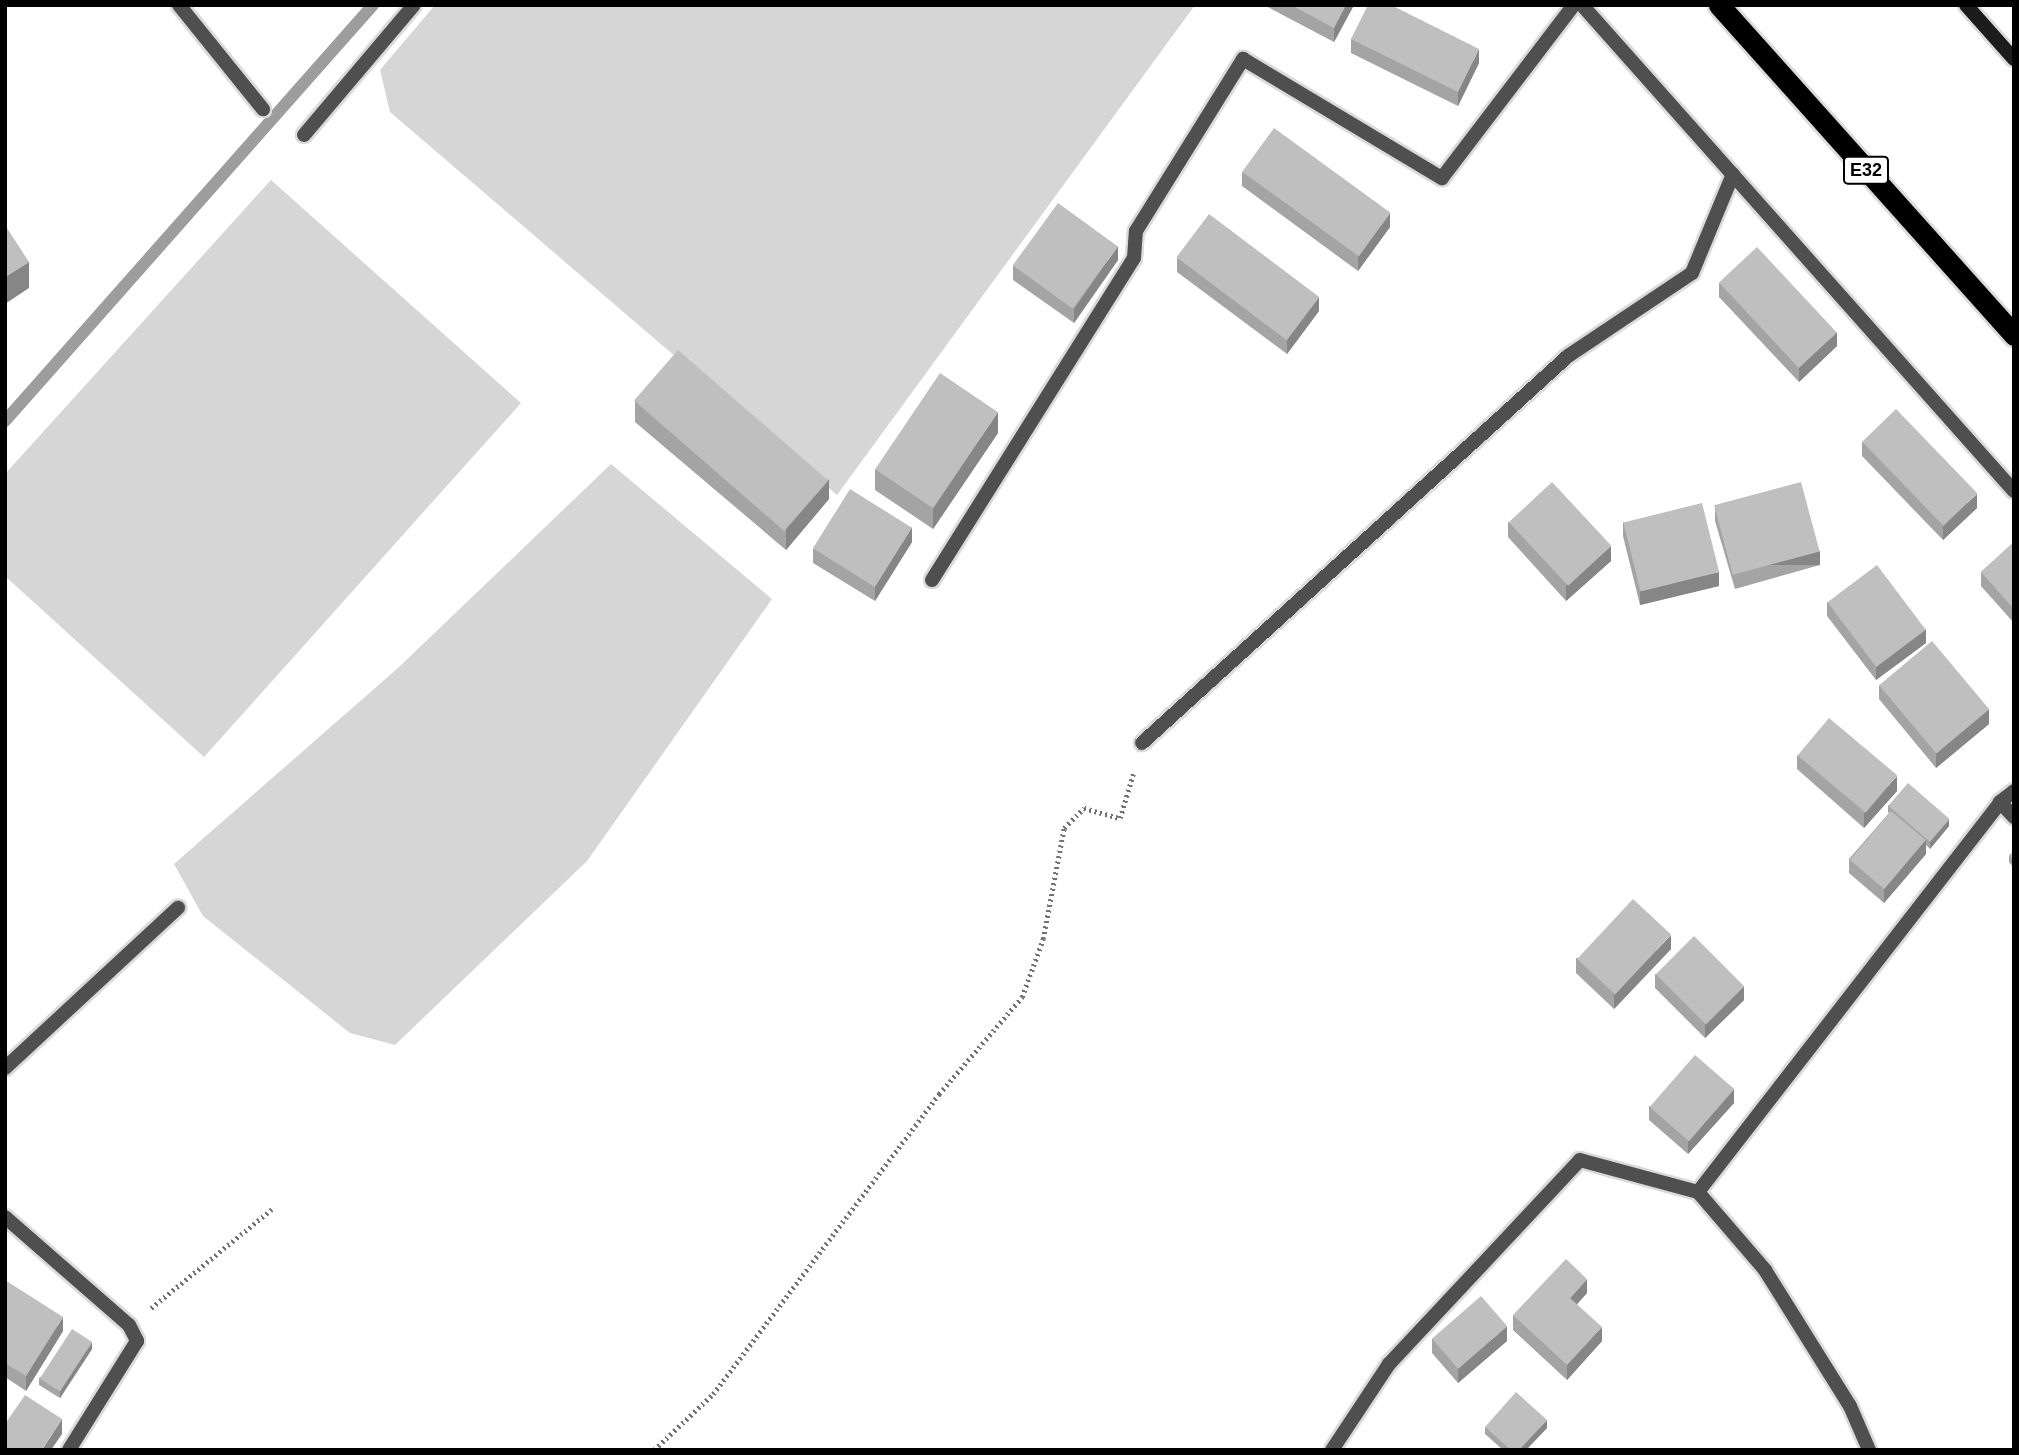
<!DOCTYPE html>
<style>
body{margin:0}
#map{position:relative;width:2019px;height:1455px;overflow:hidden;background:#fff;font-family:Arial,sans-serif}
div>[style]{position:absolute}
.green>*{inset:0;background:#d6d6d6}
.stream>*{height:12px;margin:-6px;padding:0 6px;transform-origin:6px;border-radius:6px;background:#9d9d9d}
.path>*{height:4.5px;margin-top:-2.25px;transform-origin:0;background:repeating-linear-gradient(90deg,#717171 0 2px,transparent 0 5.5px)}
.roads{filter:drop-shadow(2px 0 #dbdbdb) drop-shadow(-2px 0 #dbdbdb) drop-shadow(0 2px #dbdbdb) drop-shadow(0 -2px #dbdbdb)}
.street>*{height:14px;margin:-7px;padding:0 7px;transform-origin:7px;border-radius:7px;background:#4f4f4f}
.secondary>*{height:14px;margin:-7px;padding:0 7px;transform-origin:7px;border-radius:7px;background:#1c1c1c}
.highway>*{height:21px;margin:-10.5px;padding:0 10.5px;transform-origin:10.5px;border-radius:10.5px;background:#000}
.wall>*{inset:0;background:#a4a4a4}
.shaded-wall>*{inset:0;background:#868686;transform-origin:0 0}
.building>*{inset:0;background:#bfbfbf;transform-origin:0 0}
span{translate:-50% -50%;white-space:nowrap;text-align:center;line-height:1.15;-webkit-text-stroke:6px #fff;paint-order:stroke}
.shield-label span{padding:2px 5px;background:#fff;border:2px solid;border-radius:5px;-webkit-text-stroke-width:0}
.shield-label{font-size:18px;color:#000;font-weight:700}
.frame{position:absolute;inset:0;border:7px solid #000;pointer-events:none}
</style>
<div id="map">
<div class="green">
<div style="clip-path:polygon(435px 5px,1195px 5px,837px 495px,390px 112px,380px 70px)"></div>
<div style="clip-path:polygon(271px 180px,521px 403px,204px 757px,5px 576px,5px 474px)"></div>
<div style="clip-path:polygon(611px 464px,772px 599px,587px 861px,395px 1045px,350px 1033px,203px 916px,174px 864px,398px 668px)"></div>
</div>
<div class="stream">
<div style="left:5px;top:421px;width:555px;rotate:-48.5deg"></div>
</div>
<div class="path">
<div style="left:151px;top:1308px;width:156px;rotate:-39.3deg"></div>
<div style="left:654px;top:1450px;width:81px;rotate:-43.5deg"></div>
<div style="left:713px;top:1394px;width:376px;rotate:-53deg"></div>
<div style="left:939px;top:1094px;width:128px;rotate:-49.4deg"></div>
<div style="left:1022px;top:997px;width:62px;rotate:-70.1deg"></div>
<div style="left:1043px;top:939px;width:113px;rotate:-79.3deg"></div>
<div style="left:1064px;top:828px;width:28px;rotate:-45deg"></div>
<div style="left:1084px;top:808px;width:37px;rotate:16deg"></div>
<div style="left:1120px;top:818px;width:49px;rotate:-73.4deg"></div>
</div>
<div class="roads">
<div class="street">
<div style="left:179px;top:5px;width:134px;rotate:51.1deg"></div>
<div style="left:1582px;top:5px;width:650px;rotate:48.37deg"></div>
<div style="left:304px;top:135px;width:170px;rotate:-49.8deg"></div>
<div style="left:932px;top:580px;width:380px;rotate:-57.9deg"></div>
<div style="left:1134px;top:258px;width:27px;rotate:-86deg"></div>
<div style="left:1136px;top:231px;width:203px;rotate:-58.1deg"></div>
<div style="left:1243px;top:59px;width:232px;rotate:30.9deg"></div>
<div style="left:1442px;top:178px;width:218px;rotate:-52.7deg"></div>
<div style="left:1142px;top:743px;width:576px;rotate:-42.25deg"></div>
<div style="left:1568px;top:356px;width:149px;rotate:-33.8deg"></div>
<div style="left:1692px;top:273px;width:107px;rotate:-67.5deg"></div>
<div style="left:2000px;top:802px;width:21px;rotate:47deg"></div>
<div style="left:5px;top:1068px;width:236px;rotate:-42.8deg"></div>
<div style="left:1698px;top:1192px;width:103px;rotate:49.3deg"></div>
<div style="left:1765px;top:1270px;width:160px;rotate:58deg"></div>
<div style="left:1850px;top:1406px;width:48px;rotate:66.6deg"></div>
<div style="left:5px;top:1217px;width:164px;rotate:41.1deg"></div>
<div style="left:129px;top:1325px;width:18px;rotate:63deg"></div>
<div style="left:137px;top:1341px;width:128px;rotate:122deg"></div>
<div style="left:1332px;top:1450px;width:103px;rotate:-56.5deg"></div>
<div style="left:1389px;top:1364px;width:279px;rotate:-46.9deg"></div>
<div style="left:1580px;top:1160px;width:122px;rotate:15.2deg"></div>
<div style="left:1698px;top:1192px;width:493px;rotate:-52.2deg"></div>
<div style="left:2000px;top:802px;width:18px;rotate:-38deg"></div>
</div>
<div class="secondary">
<div style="left:1966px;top:5px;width:72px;rotate:48.4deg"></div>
</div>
<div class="highway">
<div style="left:1719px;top:5px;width:443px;rotate:48.2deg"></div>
</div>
</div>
<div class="wall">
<div style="clip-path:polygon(1264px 5px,1354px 5px,1334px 42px)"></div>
<div style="clip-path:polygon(1351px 39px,1479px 63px,1458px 106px,1351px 53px)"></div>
<div style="clip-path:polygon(1242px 172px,1390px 227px,1358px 271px,1242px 186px)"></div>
<div style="clip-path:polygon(1177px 258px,1319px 311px,1287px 354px,1177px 272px)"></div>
<div style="clip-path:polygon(1118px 260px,1074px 323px,1013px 280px,1013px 266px)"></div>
<div style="clip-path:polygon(1719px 283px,1837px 346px,1799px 382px,1719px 297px)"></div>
<div style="clip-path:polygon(635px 401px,829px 499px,786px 550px,635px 422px)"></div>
<div style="clip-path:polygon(998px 433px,933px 529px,875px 490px,875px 469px)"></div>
<div style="clip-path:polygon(1862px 442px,1977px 508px,1943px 540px,1862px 456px)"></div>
<div style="clip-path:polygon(1715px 507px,1820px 565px,1735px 589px,1715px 521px)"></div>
<div style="clip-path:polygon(1508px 522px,1611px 561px,1566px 601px,1508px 537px)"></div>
<div style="clip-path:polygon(1623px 522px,1719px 586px,1640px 605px,1623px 536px)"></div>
<div style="clip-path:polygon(912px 542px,875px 601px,813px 563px,813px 549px)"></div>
<div style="clip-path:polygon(2014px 542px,2014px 623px,1981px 586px,1981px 572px)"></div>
<div style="clip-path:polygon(1827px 602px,1926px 643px,1876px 680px,1827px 616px)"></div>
<div style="clip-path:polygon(1879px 685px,1989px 724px,1936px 768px,1879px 699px)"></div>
<div style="clip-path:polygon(1797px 755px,1897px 791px,1864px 828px,1797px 769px)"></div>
<div style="clip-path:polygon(1888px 805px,1949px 826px,1930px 849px,1926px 845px,1926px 854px,1884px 903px,1849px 873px,1849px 859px,1889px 813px,1888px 812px)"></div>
<div style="clip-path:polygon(2014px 852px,2014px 868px,2009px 862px,2009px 855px)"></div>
<div style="clip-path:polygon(1671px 949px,1614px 1009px,1576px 973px,1576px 958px)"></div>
<div style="clip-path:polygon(1655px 974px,1744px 1000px,1705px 1038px,1655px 988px)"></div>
<div style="clip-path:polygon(1734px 1103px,1688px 1154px,1649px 1120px,1649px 1106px)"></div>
<div style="clip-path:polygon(5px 1280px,63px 1331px,26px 1391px,5px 1377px)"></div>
<div style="clip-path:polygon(1587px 1293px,1577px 1304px,1602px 1341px,1567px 1380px,1513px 1330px,1513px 1315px)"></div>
<div style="clip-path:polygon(1432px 1339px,1507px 1341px,1458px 1383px,1432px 1353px)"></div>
<div style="clip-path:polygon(92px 1349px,60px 1398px,39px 1385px,39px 1378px)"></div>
<div style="clip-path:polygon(1485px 1427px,1547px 1428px,1526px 1450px,1503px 1450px,1485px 1434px)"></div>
</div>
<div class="shaded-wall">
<div style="clip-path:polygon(1346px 5px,1354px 5px,1334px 42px,1334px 28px)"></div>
<div style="clip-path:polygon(1479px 49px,1479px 63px,1458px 106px,1458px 92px)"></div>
<div style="clip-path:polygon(1390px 213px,1390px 227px,1358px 271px,1358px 257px)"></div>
<div style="clip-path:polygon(1118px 246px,1118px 260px,1074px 323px,1074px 309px)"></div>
<div style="clip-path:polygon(29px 262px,29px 288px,5px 304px,5px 277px)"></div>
<div style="clip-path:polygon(1319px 297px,1319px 311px,1287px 354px,1287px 340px)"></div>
<div style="clip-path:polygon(1837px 332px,1837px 346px,1799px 382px,1799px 368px)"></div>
<div style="clip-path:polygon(998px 412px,998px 433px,933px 529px,933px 508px)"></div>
<div style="clip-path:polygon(829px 479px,829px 499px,786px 550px,786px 529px)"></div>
<div style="clip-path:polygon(1977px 494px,1977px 508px,1943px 540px,1943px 526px)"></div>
<div style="clip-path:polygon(912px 527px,912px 542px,875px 601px,875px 587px)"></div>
<div style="clip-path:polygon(1611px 546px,1611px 561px,1566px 601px,1566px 586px)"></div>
<div style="left:1820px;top:551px;width:14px;height:88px;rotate:90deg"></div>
<div style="clip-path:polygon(1719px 572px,1719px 586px,1640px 605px,1640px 590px)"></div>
<div style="clip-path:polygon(1926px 629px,1926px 643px,1876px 680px,1876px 666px)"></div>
<div style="clip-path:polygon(1989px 709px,1989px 724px,1936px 768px,1936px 753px)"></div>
<div style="clip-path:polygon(1897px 776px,1897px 791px,1864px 828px,1864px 813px)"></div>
<div style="clip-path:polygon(1949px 819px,1949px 826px,1930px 849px,1930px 842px)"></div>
<div style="clip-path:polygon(1926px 840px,1926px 854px,1884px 903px,1884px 889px)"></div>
<div style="clip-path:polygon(1671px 935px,1671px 949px,1614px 1009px,1614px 995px)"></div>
<div style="clip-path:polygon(1744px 986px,1744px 1000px,1705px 1038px,1705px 1024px)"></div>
<div style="clip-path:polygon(1734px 1089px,1734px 1103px,1688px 1154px,1688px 1140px)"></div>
<div style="clip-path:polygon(1587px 1279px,1587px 1293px,1570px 1312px,1570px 1298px)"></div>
<div style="clip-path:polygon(63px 1317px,63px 1331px,26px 1391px,26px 1376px)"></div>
<div style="clip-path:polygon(1507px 1326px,1507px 1341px,1458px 1383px,1458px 1369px)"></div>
<div style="clip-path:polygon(1602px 1327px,1602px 1341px,1567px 1380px,1567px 1365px)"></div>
<div style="clip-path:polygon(92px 1342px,92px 1349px,60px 1398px,60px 1391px)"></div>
<div style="clip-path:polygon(62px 1419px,62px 1434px,51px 1450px,42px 1450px)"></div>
<div style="clip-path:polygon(1547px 1420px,1547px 1428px,1526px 1450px,1519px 1450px)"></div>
</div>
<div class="building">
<div style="clip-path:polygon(1291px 5px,1346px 5px,1334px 28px)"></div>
<div style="clip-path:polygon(1368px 5px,1391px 5px,1479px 49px,1458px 92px,1351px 39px)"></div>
<div style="left:1274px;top:128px;width:144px;height:54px;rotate:36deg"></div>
<div style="left:1058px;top:203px;width:74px;height:77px;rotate:36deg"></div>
<div style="left:1209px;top:214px;width:138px;height:54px;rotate:37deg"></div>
<div style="clip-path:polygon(5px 225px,29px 262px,5px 277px)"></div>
<div style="left:1757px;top:247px;width:117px;height:52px;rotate:47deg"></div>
<div style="left:678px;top:350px;width:199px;height:67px;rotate:41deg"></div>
<div style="left:940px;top:373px;width:70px;height:116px;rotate:34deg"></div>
<div style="left:1896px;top:409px;width:117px;height:47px;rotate:46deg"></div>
<div style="left:1552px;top:482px;width:87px;height:59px;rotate:47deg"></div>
<div style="left:1801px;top:482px;width:72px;height:90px;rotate:75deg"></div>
<div style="left:850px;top:489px;width:73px;height:70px;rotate:32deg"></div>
<div style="left:1702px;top:503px;width:71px;height:81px;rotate:76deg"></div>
<div style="clip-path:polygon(2014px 542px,2014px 609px,1981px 572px)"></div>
<div style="left:1877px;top:565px;width:81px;height:62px;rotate:53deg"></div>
<div style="left:1932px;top:641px;width:89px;height:69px;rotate:50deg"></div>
<div style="left:1829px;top:718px;width:89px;height:49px;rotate:40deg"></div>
<div style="left:1908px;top:783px;width:55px;height:30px;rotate:41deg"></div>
<div style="left:1891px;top:811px;width:45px;height:64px;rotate:40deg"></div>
<div style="clip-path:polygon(2014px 852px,2014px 861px,2009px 855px)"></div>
<div style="left:1633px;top:899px;width:52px;height:82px;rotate:43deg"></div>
<div style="left:1694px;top:936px;width:71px;height:54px;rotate:45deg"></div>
<div style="left:1695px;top:1055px;width:52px;height:69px;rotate:41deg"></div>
<div style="clip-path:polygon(1566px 1259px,1587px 1279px,1570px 1298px,1602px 1327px,1567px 1365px,1513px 1315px)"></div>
<div style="clip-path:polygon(5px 1280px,63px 1317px,26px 1376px,5px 1363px)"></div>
<div style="left:1481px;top:1296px;width:40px;height:65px;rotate:49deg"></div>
<div style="left:72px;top:1329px;width:24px;height:59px;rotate:33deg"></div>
<div style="clip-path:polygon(1516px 1392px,1547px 1420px,1519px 1450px,1511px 1450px,1485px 1427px)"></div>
<div style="clip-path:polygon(25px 1395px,62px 1419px,42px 1450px,5px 1450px,5px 1424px)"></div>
</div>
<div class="shield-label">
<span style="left:1866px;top:170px">E32</span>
</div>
<div class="frame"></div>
</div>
